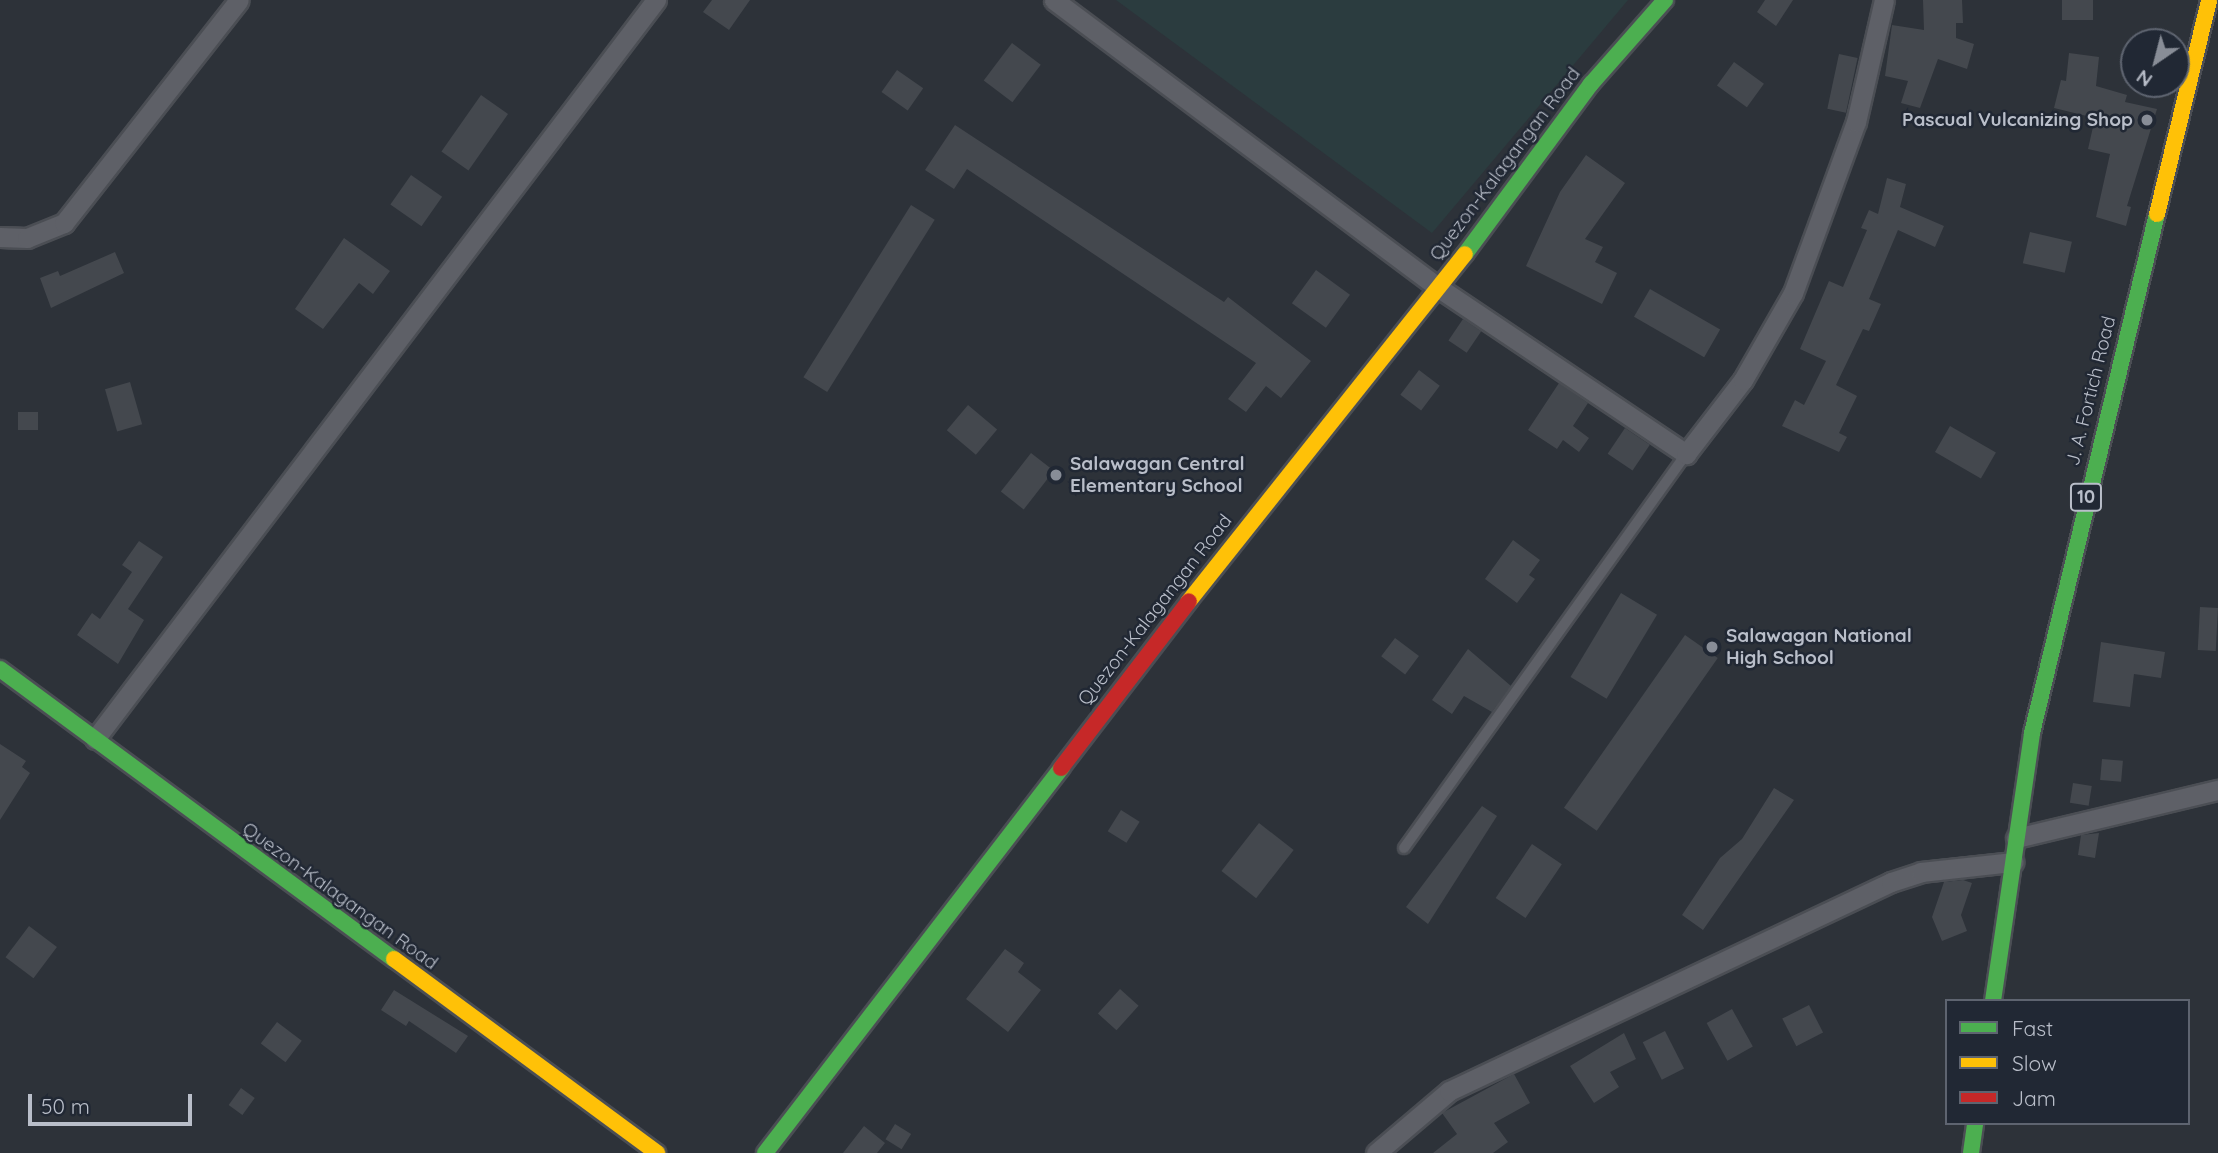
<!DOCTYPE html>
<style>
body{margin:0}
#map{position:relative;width:2218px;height:1153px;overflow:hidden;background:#2d3239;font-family:Quicksand,sans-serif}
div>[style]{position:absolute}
.green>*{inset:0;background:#2b3c3f}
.building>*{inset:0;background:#44484e;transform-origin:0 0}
.roads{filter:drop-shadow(2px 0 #4b4e54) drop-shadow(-2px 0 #4b4e54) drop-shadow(0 2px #4b4e54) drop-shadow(0 -2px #4b4e54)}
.lane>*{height:10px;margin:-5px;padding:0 5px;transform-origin:5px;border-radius:5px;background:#5e6067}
.street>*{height:19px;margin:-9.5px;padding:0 9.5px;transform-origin:9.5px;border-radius:9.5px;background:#5e6067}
.fast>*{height:16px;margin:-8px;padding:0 8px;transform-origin:8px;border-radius:8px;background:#4caf50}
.slow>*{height:16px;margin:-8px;padding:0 8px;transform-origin:8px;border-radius:8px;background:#ffc107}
.jam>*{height:16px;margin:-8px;padding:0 8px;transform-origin:8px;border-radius:8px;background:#c62828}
.dots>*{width:19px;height:19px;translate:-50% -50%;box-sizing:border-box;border:4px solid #212834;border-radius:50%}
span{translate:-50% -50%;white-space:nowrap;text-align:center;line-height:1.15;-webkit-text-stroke:5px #212834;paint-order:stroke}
.shield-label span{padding:2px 5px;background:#212834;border:2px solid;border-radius:5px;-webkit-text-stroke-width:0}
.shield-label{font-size:18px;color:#b9bec9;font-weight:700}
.poi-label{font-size:19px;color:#b9bec9;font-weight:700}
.right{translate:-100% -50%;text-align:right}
.left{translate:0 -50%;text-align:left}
.street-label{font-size:19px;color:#b9bec9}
.legend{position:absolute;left:1945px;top:999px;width:245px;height:126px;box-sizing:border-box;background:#212834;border:2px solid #5e6470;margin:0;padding:9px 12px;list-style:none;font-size:21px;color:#b9bec9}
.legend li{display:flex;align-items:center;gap:14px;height:35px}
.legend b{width:35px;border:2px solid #5e6470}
.north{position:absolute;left:2120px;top:28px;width:70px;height:70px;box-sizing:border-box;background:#212834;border:2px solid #5e6470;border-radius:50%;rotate:215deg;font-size:19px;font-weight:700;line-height:28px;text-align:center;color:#b9bec9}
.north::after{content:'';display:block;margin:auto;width:24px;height:32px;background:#888d97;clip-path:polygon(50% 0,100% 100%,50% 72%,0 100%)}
.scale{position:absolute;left:28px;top:1094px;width:164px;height:32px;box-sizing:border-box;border:4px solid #b9bec9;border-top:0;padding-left:9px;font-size:21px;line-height:24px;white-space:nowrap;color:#b9bec9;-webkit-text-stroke:5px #212834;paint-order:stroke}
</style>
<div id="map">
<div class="green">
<div style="clip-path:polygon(1116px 0,1628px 0,1432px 233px)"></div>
</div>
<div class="building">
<div style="clip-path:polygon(712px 0,750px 0,729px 30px,703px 12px)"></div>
<div style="clip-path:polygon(1765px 0,1793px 0,1776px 26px,1757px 12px)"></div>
<div style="clip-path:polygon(1923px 0,1962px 0,1963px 23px,1956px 23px,1956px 38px,1974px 44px,1967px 69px,1938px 59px,1920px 108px,1901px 103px,1908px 81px,1885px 76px,1892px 25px,1924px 30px)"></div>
<div style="left:2062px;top:0;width:31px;height:20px"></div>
<div style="left:1012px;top:43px;width:36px;height:47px;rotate:37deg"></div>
<div style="clip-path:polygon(2069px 53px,2099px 57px,2096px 86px,2127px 95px,2125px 102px,2157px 109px,2127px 206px,2131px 207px,2126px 226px,2096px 217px,2110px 154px,2088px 149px,2095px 118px,2054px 108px,2061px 80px,2066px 81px)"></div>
<div style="left:1839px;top:54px;width:19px;height:56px;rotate:12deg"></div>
<div style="left:1734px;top:62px;width:37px;height:29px;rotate:36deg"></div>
<div style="left:897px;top:70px;width:32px;height:27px;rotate:35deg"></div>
<div style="left:481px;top:95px;width:33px;height:69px;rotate:35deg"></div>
<div style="clip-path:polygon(955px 125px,1224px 302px,1228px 297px,1311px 361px,1281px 398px,1266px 386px,1246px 412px,1228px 399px,1256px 363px,967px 169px,954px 189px,925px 170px)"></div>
<div style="clip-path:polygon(1586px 155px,1625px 183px,1585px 239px,1603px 247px,1595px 262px,1617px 273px,1602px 304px,1526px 266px,1560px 192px)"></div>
<div style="left:411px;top:175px;width:38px;height:36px;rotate:35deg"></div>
<div style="clip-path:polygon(1887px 178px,1906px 184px,1900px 207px,1944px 226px,1935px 247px,1898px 230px,1869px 299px,1881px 304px,1869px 331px,1863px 329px,1836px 385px,1857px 396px,1839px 433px,1847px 437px,1839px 452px,1782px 426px,1795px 400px,1804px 405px,1826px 361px,1800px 349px,1829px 281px,1843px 287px,1867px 230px,1861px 228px,1869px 210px,1878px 214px)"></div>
<div style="left:911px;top:205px;width:28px;height:203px;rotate:32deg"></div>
<div style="left:2030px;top:232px;width:43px;height:32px;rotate:13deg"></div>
<div style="clip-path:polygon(344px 238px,390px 271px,373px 294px,359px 283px,323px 329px,295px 309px)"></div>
<div style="clip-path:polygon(115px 252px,124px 273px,51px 308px,40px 278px,58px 271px,60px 276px)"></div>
<div style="left:1316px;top:270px;width:42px;height:41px;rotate:36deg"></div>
<div style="left:1650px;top:289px;width:81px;height:32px;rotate:30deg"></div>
<div style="left:1463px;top:319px;width:22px;height:26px;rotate:34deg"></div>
<div style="left:1419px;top:370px;width:26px;height:31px;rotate:37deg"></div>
<div style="left:130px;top:382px;width:44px;height:26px;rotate:74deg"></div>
<div style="clip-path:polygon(1559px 383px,1588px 403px,1573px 426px,1589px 438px,1579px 452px,1563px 440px,1557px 449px,1528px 430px)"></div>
<div style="left:968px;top:405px;width:38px;height:33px;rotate:40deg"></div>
<div style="left:18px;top:412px;width:20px;height:18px"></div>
<div style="left:1950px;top:426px;width:53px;height:30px;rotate:30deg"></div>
<div style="left:1625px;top:428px;width:30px;height:31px;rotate:34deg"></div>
<div style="left:1031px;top:453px;width:29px;height:49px;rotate:38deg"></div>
<div style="clip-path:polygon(1513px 540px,1540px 560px,1529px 575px,1535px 579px,1517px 603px,1485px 579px)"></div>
<div style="clip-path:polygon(139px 541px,163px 557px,128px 609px,144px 620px,118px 664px,77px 635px,92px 613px,100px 619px,132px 572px,122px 565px)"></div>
<div style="left:1621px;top:593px;width:42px;height:98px;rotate:31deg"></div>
<div style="left:2200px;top:607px;width:18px;height:43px;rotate:3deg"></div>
<div style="left:1685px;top:635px;width:40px;height:211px;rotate:35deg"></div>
<div style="left:1395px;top:638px;width:30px;height:23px;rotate:37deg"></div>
<div style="clip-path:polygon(2101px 642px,2165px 652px,2161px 678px,2134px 674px,2130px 707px,2093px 702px)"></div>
<div style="clip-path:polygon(1468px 649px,1511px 686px,1492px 712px,1464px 696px,1452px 714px,1432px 700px)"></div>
<div style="clip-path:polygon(0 744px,26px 761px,22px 767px,30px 773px,0 820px)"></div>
<div style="left:2102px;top:759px;width:21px;height:21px;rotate:5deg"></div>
<div style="left:2073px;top:783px;width:19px;height:20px;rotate:9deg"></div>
<div style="clip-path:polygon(1774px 788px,1794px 800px,1703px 930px,1682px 915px,1720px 858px,1742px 839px)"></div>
<div style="clip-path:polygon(1482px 806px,1497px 816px,1428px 924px,1406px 907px)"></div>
<div style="left:1121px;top:810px;width:22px;height:25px;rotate:32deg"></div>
<div style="left:1259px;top:823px;width:44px;height:61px;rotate:38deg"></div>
<div style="clip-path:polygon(2099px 833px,2095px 858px,2078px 855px,2081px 835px)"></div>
<div style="left:1532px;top:844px;width:36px;height:65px;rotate:34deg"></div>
<div style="clip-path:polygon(1963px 880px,1972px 883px,1961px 915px,1967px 931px,1942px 941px,1932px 917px,1944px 882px)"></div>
<div style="left:29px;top:926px;width:35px;height:39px;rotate:37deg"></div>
<div style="clip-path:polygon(1005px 949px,1024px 963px,1018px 972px,1041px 990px,1008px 1032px,966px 999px)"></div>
<div style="left:1120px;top:989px;width:25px;height:33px;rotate:42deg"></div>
<div style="clip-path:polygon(394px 990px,468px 1036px,456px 1053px,409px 1021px,406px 1026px,381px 1010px)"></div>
<div style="left:1809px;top:1005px;width:31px;height:30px;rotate:63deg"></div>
<div style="left:1732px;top:1009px;width:43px;height:29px;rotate:61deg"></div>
<div style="left:277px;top:1022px;width:31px;height:27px;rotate:37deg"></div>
<div style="left:1665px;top:1031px;width:42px;height:25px;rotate:63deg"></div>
<div style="clip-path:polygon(1624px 1033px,1636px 1059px,1610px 1072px,1619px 1087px,1594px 1103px,1570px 1066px)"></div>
<div style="clip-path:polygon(1514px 1074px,1530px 1103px,1494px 1123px,1508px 1142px,1493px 1153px,1433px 1153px,1457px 1134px,1442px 1113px)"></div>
<div style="left:241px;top:1088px;width:17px;height:21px;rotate:36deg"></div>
<div style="left:895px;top:1124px;width:19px;height:18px;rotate:32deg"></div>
<div style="clip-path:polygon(864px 1126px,885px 1143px,877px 1153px,843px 1153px)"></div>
</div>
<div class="roads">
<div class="lane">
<div style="left:1404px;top:848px;width:485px;rotate:-54.4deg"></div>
</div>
<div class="street">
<div style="left:1054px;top:0;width:481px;rotate:36.8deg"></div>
<div style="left:1439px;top:288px;width:298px;rotate:33.9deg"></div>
<div style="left:1686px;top:454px;width:93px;rotate:-52.4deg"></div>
<div style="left:1743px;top:380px;width:100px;rotate:-60.1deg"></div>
<div style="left:1793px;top:293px;width:182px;rotate:-69.8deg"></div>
<div style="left:1856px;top:122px;width:125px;rotate:-77.1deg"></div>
<div style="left:0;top:237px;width:27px;rotate:2deg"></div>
<div style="left:27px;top:238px;width:40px;rotate:-22deg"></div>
<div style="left:64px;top:223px;width:283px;rotate:-51.9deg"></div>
<div style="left:95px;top:739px;width:928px;rotate:-52.8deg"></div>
<div style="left:2016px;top:838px;width:208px;rotate:-13.4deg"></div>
<div style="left:1376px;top:1153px;width:96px;rotate:-40.3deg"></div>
<div style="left:1449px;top:1091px;width:489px;rotate:-25.3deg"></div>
<div style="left:1891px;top:882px;width:32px;rotate:-18deg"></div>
<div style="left:1921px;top:872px;width:93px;rotate:-6.2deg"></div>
</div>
<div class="fast">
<div style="left:1465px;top:254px;width:212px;rotate:-53.5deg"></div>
<div style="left:1591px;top:84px;width:112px;rotate:-48.6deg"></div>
<div style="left:0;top:669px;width:489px;rotate:36.4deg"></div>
<div style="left:1993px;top:1001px;width:271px;rotate:-81.7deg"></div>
<div style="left:2032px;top:733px;width:534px;rotate:-76.46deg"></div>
<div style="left:765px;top:1153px;width:486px;rotate:-52.4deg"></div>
<div style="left:1971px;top:1153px;width:30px;rotate:-82deg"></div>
</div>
<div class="slow">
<div style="left:2157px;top:214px;width:220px;rotate:-76.3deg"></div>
<div style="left:1189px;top:601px;width:443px;rotate:-51.5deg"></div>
<div style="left:394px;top:959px;width:327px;rotate:36.4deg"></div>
</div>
<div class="jam">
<div style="left:1061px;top:768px;width:210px;rotate:-52.5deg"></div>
</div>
</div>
<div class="dots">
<div style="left:2147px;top:120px;background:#888d97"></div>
<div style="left:1056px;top:475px;background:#888d97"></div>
<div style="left:1712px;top:647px;background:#888d97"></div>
</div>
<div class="shield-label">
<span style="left:2086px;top:497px">10</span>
</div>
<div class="poi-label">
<span class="right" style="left:2133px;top:120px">Pascual Vulcanizing Shop</span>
<span class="left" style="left:1070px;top:475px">Salawagan Central<br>Elementary School</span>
<span class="left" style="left:1726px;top:647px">Salawagan National<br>High School</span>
</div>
<div class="street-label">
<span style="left:1505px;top:164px;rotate:-53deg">Quezon-Kalagangan Road</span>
<span style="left:2091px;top:391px;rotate:-76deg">J. A. Fortich Road</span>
<span style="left:1155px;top:610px;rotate:-52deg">Quezon-Kalagangan Road</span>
<span style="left:340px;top:896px;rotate:36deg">Quezon-Kalagangan Road</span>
</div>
<ul class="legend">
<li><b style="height:9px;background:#4caf50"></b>Fast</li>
<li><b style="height:9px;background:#ffc107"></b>Slow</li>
<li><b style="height:9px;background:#c62828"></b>Jam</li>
</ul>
<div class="north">N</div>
<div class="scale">50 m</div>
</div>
